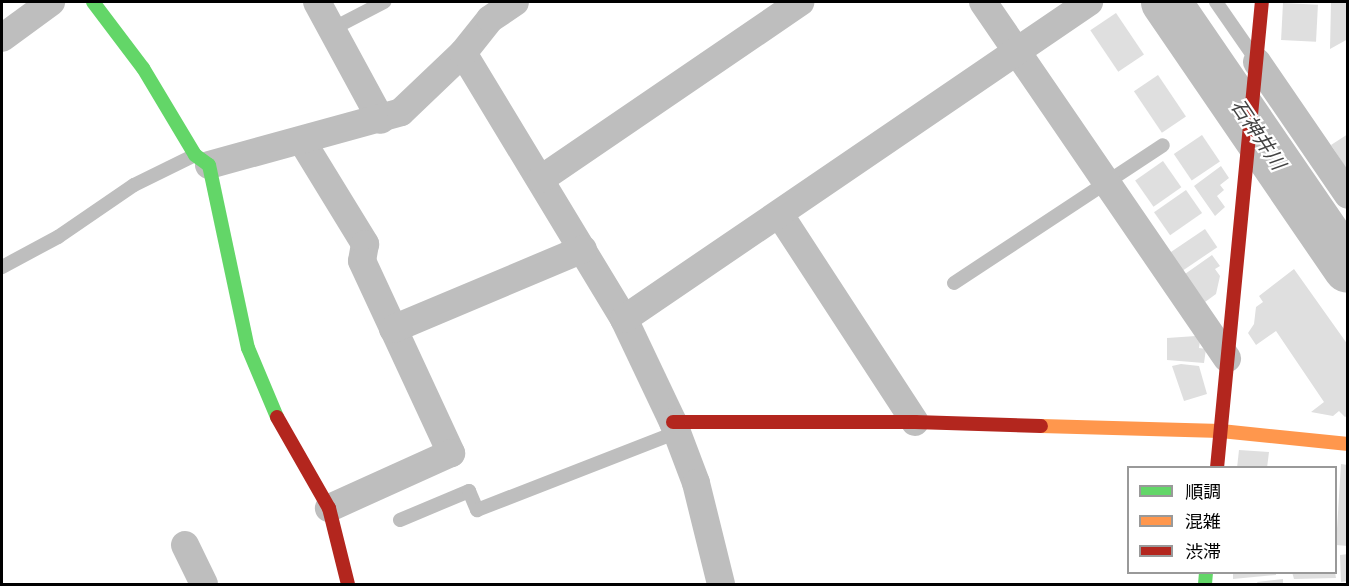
<!DOCTYPE html>
<meta charset="utf-8">
<style>
body{margin:0}
#map{position:relative;width:1349px;height:586px;overflow:hidden;background:#fff;font-family:"Source Sans 3","Noto Sans JP",sans-serif}
div>[style]{position:absolute}
.river>*{height:50px;margin:-25px;padding:0 25px;transform-origin:25px;border-radius:25px;background:#bebebe}
.building>*{inset:0;background:#dfdfdf;transform-origin:0 0}
.lane>*{height:14px;margin:-7px;padding:0 7px;transform-origin:7px;border-radius:7px;background:#bebebe}
.street>*{height:28px;margin:-14px;padding:0 14px;transform-origin:14px;border-radius:14px;background:#bebebe}
.fast>*{height:14px;margin:-7px;padding:0 7px;transform-origin:7px;border-radius:7px;background:#63d668}
.slow>*{height:14px;margin:-7px;padding:0 7px;transform-origin:7px;border-radius:7px;background:#ff974d}
.jam>*{height:14px;margin:-7px;padding:0 7px;transform-origin:7px;border-radius:7px;background:#b3261e}
span{translate:-50% -50%;white-space:nowrap;text-align:center;line-height:1.15;-webkit-text-stroke:4.5px #fff;paint-order:stroke}
.water-label{font-size:20px;color:#434343;font-style:italic}
.frame{position:absolute;inset:0;border:3px solid #000;pointer-events:none}
.legend{position:absolute;left:1127px;top:466px;width:210px;height:108px;box-sizing:border-box;background:#fff;border:2px solid #999;margin:0;padding:8px 10px;list-style:none;font-size:18px;color:#000}
.legend li{display:flex;align-items:center;gap:12px;height:30px}
.legend b{width:30px;border:2px solid #999}
</style>
<div id="map">
<div class="river">
<div style="left:1166px;top:2px;width:322px;rotate:55.6deg"></div>
</div>
<div class="building">
<div style="clip-path:polygon(1331px 2px,1348px 2px,1348px 39px,1330px 49px)"></div>
<div style="left:1283px;top:3px;width:35px;height:37px;rotate:3deg"></div>
<div style="left:1116px;top:13px;width:50px;height:31px;rotate:56deg"></div>
<div style="left:1158px;top:75px;width:50px;height:29px;rotate:56deg"></div>
<div style="clip-path:polygon(1348px 134px,1348px 171px,1331px 145px)"></div>
<div style="left:1202px;top:135px;width:32px;height:34px;rotate:56deg"></div>
<div style="left:1163px;top:161px;width:32px;height:34px;rotate:55deg"></div>
<div style="clip-path:polygon(1221px 166px,1229px 178px,1220px 185px,1224px 190px,1217px 196px,1225px 207px,1215px 216px,1194px 186px)"></div>
<div style="left:1186px;top:190px;width:28px;height:39px;rotate:55deg"></div>
<div style="left:1205px;top:229px;width:22px;height:42px;rotate:56deg"></div>
<div style="clip-path:polygon(1212px 255px,1220px 266px,1215px 269px,1220px 276px,1216px 294px,1205px 302px,1185px 274px)"></div>
<div style="clip-path:polygon(1294px 269px,1348px 345px,1348px 415px,1345px 417px,1339px 411px,1333px 416px,1311px 412px,1324px 402px,1276px 331px,1256px 345px,1248px 333px,1254px 324px,1256px 307px,1263px 302px,1259px 296px)"></div>
<div style="clip-path:polygon(1196px 336px,1200px 341px,1199px 348px,1206px 349px,1204px 363px,1167px 360px,1167px 338px)"></div>
<div style="clip-path:polygon(1181px 364px,1199px 366px,1207px 394px,1184px 401px,1172px 366px)"></div>
<div style="clip-path:polygon(1239px 450px,1269px 452px,1267px 468px,1237px 468px)"></div>
<div style="clip-path:polygon(1341px 464px,1348px 465px,1348px 546px,1336px 545px)"></div>
<div style="clip-path:polygon(1348px 554px,1348px 581px,1341px 582px,1340px 555px)"></div>
<div style="clip-path:polygon(1233px 572px,1276px 572px,1276px 575px,1233px 579px)"></div>
<div style="clip-path:polygon(1292px 572px,1335px 572px,1336px 578px,1294px 579px)"></div>
<div style="clip-path:polygon(1283px 579px,1283px 584px,1258px 584px,1257px 582px)"></div>
</div>
<div class="lane">
<div style="left:1216px;top:2px;width:63px;rotate:55.3deg"></div>
<div style="left:332px;top:29px;width:59px;rotate:-27.4deg"></div>
<div style="left:2px;top:267px;width:64px;rotate:-28.2deg"></div>
<div style="left:58px;top:237px;width:92px;rotate:-34.4deg"></div>
<div style="left:134px;top:185px;width:68px;rotate:-26.2deg"></div>
<div style="left:954px;top:283px;width:250px;rotate:-33.4deg"></div>
<div style="left:400px;top:520px;width:75px;rotate:-22.8deg"></div>
<div style="left:469px;top:491px;width:21px;rotate:67deg"></div>
<div style="left:477px;top:510px;width:215px;rotate:-21.3deg"></div>
</div>
<div class="street">
<div style="left:317px;top:2px;width:134px;rotate:61.5deg"></div>
<div style="left:983px;top:2px;width:432px;rotate:55.6deg"></div>
<div style="left:2px;top:38px;width:61px;rotate:-36.3deg"></div>
<div style="left:463px;top:53px;width:311px;rotate:58.8deg"></div>
<div style="left:624px;top:319px;width:114px;rotate:64.6deg"></div>
<div style="left:673px;top:422px;width:65px;rotate:69.3deg"></div>
<div style="left:696px;top:483px;width:104px;rotate:76.1deg"></div>
<div style="left:1257px;top:62px;width:161px;rotate:55.6deg"></div>
<div style="left:302px;top:141px;width:121px;rotate:58.5deg"></div>
<div style="left:365px;top:244px;width:17px;rotate:100deg"></div>
<div style="left:362px;top:261px;width:212px;rotate:65.1deg"></div>
<div style="left:451px;top:453px;width:134px;rotate:155.7deg"></div>
<div style="left:209px;top:165px;width:199px;rotate:-15.4deg"></div>
<div style="left:401px;top:112px;width:86px;rotate:-43.6deg"></div>
<div style="left:463px;top:53px;width:43px;rotate:-51.5deg"></div>
<div style="left:490px;top:19px;width:30px;rotate:-34deg"></div>
<div style="left:541px;top:179px;width:314px;rotate:-34.3deg"></div>
<div style="left:780px;top:215px;width:247px;rotate:56.9deg"></div>
<div style="left:624px;top:319px;width:563px;rotate:-34.28deg"></div>
<div style="left:393px;top:329px;width:206px;rotate:-22.8deg"></div>
<div style="left:185px;top:545px;width:43px;rotate:64deg"></div>
</div>
<div class="fast">
<div style="left:93px;top:2px;width:83px;rotate:52.9deg"></div>
<div style="left:143px;top:68px;width:101px;rotate:59.1deg"></div>
<div style="left:195px;top:155px;width:17px;rotate:36deg"></div>
<div style="left:209px;top:165px;width:187px;rotate:78deg"></div>
<div style="left:248px;top:348px;width:75px;rotate:67.2deg"></div>
<div style="left:1205px;top:584px;width:12px;rotate:-85deg"></div>
</div>
<div class="slow">
<div style="left:1041px;top:426px;width:180px;rotate:1.6deg"></div>
<div style="left:1221px;top:431px;width:128px;rotate:5.8deg"></div>
</div>
<div class="jam">
<div style="left:277px;top:417px;width:105px;rotate:60.3deg"></div>
<div style="left:329px;top:508px;width:78px;rotate:76deg"></div>
<div style="left:673px;top:422px;width:242px"></div>
<div style="left:915px;top:422px;width:126px;rotate:1.8deg"></div>
<div style="left:1217px;top:468px;width:468px;rotate:-84.5deg"></div>
</div>
<div class="water-label">
<span style="left:1257px;top:135px;rotate:56deg">石神井川</span>
</div>
<div class="frame"></div>
<ul class="legend">
<li><b style="height:8px;background:#63d668"></b>順調</li>
<li><b style="height:8px;background:#ff974d"></b>混雑</li>
<li><b style="height:8px;background:#b3261e"></b>渋滞</li>
</ul>
</div>
